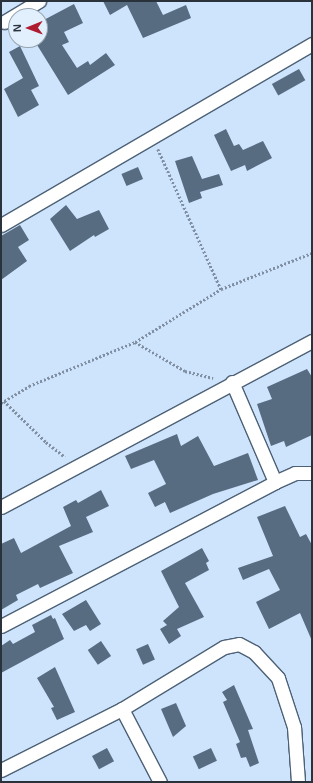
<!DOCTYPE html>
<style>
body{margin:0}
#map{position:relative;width:313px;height:783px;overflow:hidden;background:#cde4fc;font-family:Arial,sans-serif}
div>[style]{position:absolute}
.building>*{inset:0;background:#576c80;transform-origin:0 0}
.path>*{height:2.5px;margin-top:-1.25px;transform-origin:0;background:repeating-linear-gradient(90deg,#8090a2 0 2px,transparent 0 4px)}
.roads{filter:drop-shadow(1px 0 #4d6176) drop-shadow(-1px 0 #4d6176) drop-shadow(0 1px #4d6176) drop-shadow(0 -1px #4d6176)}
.minor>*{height:13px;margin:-6.5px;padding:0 6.5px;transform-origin:6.5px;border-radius:6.5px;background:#fff}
span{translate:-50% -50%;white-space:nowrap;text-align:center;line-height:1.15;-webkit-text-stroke:4px #e2f0fe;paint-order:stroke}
.frame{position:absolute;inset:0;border:2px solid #2a323c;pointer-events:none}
.north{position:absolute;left:8px;top:8px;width:40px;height:40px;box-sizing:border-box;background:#e2f0fe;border:1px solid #98a4b0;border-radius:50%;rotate:269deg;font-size:11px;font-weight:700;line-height:16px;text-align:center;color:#2a323c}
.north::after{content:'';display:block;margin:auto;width:14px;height:18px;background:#af1c2f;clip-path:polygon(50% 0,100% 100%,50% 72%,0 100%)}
</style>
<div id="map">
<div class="building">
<div style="clip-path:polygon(103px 1px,156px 1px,163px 15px,186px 5px,191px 18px,143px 38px,127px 5px,110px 15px)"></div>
<div style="clip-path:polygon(74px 4px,83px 23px,64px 32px,69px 42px,62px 45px,77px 68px,88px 61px,90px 65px,106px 53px,115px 65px,68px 95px,34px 40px,40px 40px,40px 22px)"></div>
<div style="clip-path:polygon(20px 46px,39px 86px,31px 90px,39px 105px,18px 117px,4px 89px,23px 78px,9px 52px)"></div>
<div style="left:299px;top:69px;width:13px;height:31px;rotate:61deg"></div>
<div style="clip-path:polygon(226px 129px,234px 146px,239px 144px,243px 150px,263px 141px,272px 158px,247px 171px,245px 165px,231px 171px,214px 135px)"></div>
<div style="clip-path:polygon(192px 156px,202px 179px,219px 174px,223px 185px,200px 192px,202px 198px,189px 203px,175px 161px)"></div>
<div style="left:138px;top:167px;width:13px;height:18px;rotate:67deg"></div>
<div style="clip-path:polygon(66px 205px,77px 219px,99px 210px,109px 229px,95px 237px,94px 235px,70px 251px,50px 219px)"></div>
<div style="clip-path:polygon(20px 225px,29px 240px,18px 247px,27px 261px,1px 280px,1px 236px)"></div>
<div style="clip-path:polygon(307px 369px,312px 377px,312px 435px,286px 447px,284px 441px,271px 446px,257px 404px,272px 399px,267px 387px)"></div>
<div style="clip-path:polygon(177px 434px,181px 446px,198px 436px,214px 466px,248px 453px,258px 480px,213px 494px,170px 513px,165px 502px,155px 507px,148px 493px,166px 484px,154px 460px,131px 469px,125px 456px)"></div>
<div style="clip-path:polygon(101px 490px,109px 506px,86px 517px,93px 532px,59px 546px,73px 573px,40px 588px,38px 584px,16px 595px,18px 600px,1px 610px,1px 544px,14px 538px,21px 553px,71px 526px,63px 507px,76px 500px,78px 503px)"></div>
<div style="clip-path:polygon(285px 506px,300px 537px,306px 534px,312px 545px,312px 641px,300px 613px,269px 629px,256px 602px,280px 590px,269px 569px,243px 580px,238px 568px,273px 556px,257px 517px)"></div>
<div style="clip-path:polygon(202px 548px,209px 561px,206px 563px,209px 570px,185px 583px,204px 617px,177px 629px,181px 636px,169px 644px,160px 629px,167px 625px,163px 621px,179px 607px,161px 571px)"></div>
<div style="clip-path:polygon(86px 600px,101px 624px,90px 631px,86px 625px,74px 631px,62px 614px)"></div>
<div style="clip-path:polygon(51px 615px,53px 619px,55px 618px,64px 639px,1px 673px,1px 646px,10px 640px,13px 644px,35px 632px,32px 625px)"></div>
<div style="left:101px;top:641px;width:18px;height:16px;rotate:56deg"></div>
<div style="left:148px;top:644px;width:17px;height:13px;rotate:66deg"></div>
<div style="clip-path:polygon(55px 667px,75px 712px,57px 720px,51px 708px,54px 707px,37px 678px)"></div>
<div style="clip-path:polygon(234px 685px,253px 729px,248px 730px,259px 763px,250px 767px,246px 757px,241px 758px,236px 744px,240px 742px,223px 702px,227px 700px,222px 692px)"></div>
<div style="clip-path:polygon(176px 703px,186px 726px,173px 737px,161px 709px)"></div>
<div style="left:107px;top:748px;width:15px;height:17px;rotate:62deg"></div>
<div style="left:211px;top:748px;width:14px;height:20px;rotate:65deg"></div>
</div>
<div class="path">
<div style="left:158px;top:149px;width:154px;rotate:65.8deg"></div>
<div style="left:135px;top:342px;width:58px;rotate:30.1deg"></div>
<div style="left:185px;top:371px;width:29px;rotate:14deg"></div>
<div style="left:4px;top:401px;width:59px;rotate:44.3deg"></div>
<div style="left:46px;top:442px;width:24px;rotate:38deg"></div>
<div style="left:1px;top:403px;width:33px;rotate:-31deg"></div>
<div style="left:29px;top:386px;width:115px;rotate:-22.5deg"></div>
<div style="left:135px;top:342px;width:101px;rotate:-31.6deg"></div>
<div style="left:221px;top:289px;width:98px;rotate:-21.6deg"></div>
</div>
<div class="roads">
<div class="minor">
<div style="left:4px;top:22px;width:41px;rotate:-31deg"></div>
<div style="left:1px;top:225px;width:360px;rotate:-30.2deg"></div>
<div style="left:232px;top:382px;width:109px;rotate:66.7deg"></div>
<div style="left:1px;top:507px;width:353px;rotate:-28.1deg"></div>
<div style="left:1px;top:626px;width:310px;rotate:-27.7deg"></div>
<div style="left:275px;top:482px;width:22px;rotate:-24deg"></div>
<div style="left:295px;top:473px;width:17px"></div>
<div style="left:122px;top:709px;width:82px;rotate:62.5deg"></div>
<div style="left:1px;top:770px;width:136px;rotate:-26.8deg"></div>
<div style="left:122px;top:709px;width:119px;rotate:-31.3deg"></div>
<div style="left:224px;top:647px;width:15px;rotate:-11deg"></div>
<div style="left:239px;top:644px;width:17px;rotate:28deg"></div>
<div style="left:254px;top:652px;width:35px;rotate:47deg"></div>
<div style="left:278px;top:678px;width:52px;rotate:71.9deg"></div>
<div style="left:294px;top:727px;width:55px;rotate:85.8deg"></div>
</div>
</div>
<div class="frame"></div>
<div class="north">N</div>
</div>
